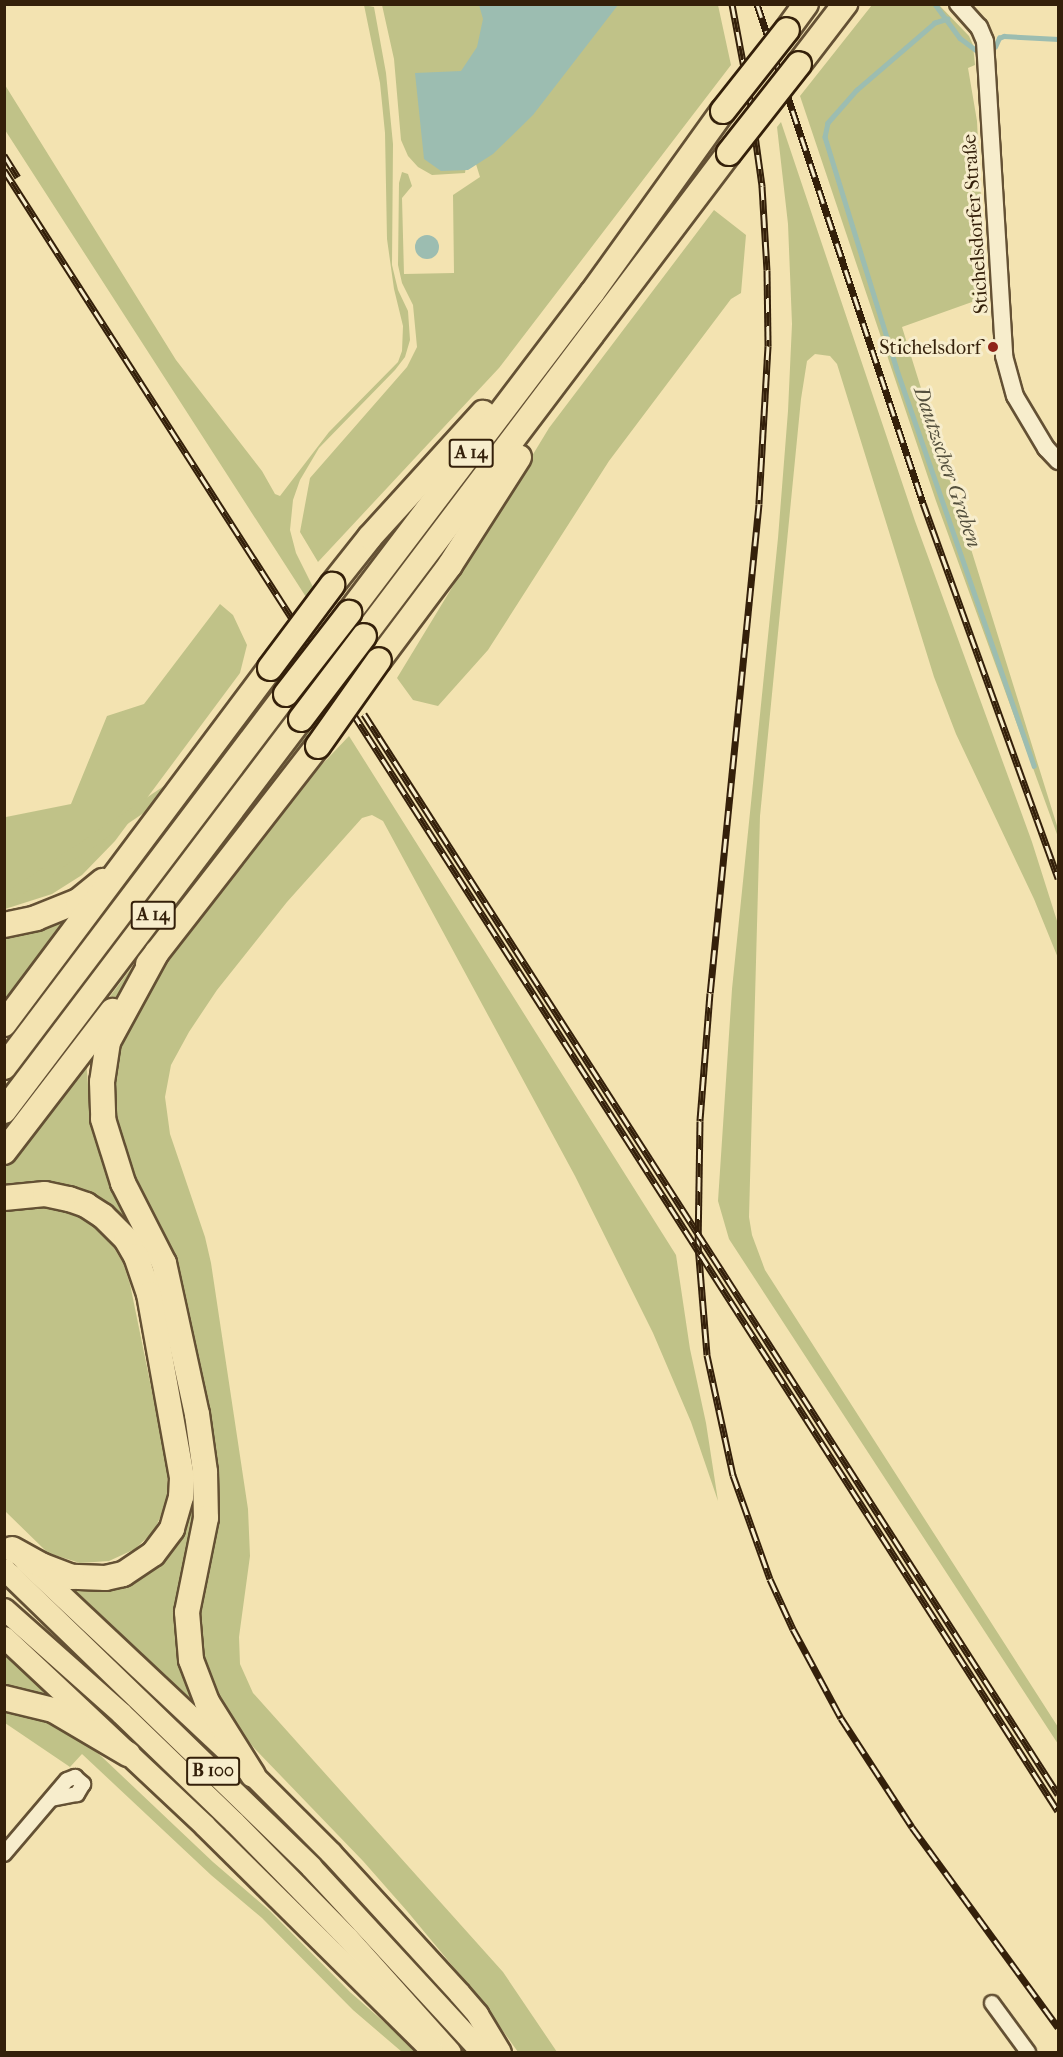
<!DOCTYPE html>
<meta charset="utf-8">
<style>
body{margin:0}
#map{position:relative;width:1063px;height:2057px;overflow:hidden;background:#f3e3b1;font-family:"IM FELL French Canon",serif}
div>[style]{position:absolute}
.green>*{inset:0;background:#c0c288;transform-origin:0 0}
.water>*{inset:0;background:#9cbdb1}
.round{border-radius:50%}
.stream>*{height:4.5px;margin:-2.25px;padding:0 2.25px;transform-origin:2.25px;border-radius:2.25px;background:#9cbdb1}
.roads{filter:drop-shadow(2px 0 #645134) drop-shadow(-2px 0 #645134) drop-shadow(0 2px #645134) drop-shadow(0 -2px #645134)}
.minor>*{height:14px;margin:-7px;padding:0 7px;transform-origin:7px;border-radius:7px;background:#f7edcc}
.tertiary>*{height:16px;margin:-8px;padding:0 8px;transform-origin:8px;border-radius:8px;background:#f7edcc}
.trunk>*{height:21px;margin:-10.5px;padding:0 10.5px;transform-origin:10.5px;border-radius:10.5px;background:#f3e3b1}
.motorway>*{height:24px;margin:-12px;padding:0 12px;transform-origin:12px;border-radius:12px;background:#f3e3b1}
.rail>*{height:7px;margin-top:-3.5px;transform-origin:0;background:repeating-linear-gradient(90deg,#f7edcc 0 14px,#34200a 0 28px);box-sizing:border-box;border-block:2px solid #34200a}
.bridges{filter:drop-shadow(2px 0 #34200a) drop-shadow(-2px 0 #34200a) drop-shadow(0 2px #34200a) drop-shadow(0 -2px #34200a)}
.motorway-bridge>*{height:24px;margin:-12px;padding:0 12px;transform-origin:12px;border-radius:12px;background:#f3e3b1}
.dots>*{width:16px;height:16px;translate:-50% -50%;box-sizing:border-box;border:3px solid #f7edcc;border-radius:50%}
span{translate:-50% -50%;white-space:nowrap;text-align:center;line-height:1.15;-webkit-text-stroke:6px #f7edcc;paint-order:stroke}
.shield-label span{padding:2px 4px;background:#f7edcc;border:2px solid;border-radius:4px;-webkit-text-stroke-width:0}
.shield-label{font-size:18px;color:#34200a;font-weight:700}
.street-label{font-size:20px;color:#34200a}
.poi-label{font-size:20px;color:#34200a}
.right{translate:-100% -50%;text-align:right}
.water-label{font-size:21px;color:#534f3c;font-style:italic}
.frame{position:absolute;inset:0;border:6px solid #34200a;pointer-events:none}
</style>
<div id="map">
<div class="green">
<div style="clip-path:polygon(482px 4px,487px 27px,465px 173px,432px 175px,418px 167px,408px 156px,401px 140px,394px 59px,382px 5px)"></div>
<div style="clip-path:polygon(364px 5px,374px 7px,386px 73px,393px 144px,392px 265px,398px 290px,408px 311px,410px 340px,405px 357px,395px 370px,319px 448px,300px 480px,293px 500px,290px 530px,296px 553px,313px 587px,306px 597px,5px 130px,5px 85px,176px 360px,262px 471px,275px 494px,280px 496px,329px 432px,398px 362px,402px 351px,403px 326px,394px 289px,387px 239px,385px 133px,380px 83px)"></div>
<div style="clip-path:polygon(612px 5px,718px 5px,731px 65px,499px 368px,318px 562px,300px 532px,310px 478px,407px 367px,417px 347px,413px 305px,402px 283px,398px 265px,399px 183px,402px 172px,408px 174px,412px 186px,402px 198px,404px 274px,454px 273px,453px 195px,480px 177px,475px 161px)"></div>
<div style="clip-path:polygon(872px 5px,939px 5px,969px 36px,973px 45px,975px 65px,968px 68px,977px 121px,986px 297px,902px 327px,1058px 829px,1058px 837px,936px 501px,800px 96px)"></div>
<div style="clip-path:polygon(781px 122px,915px 521px,1032px 842px,1058px 924px,1058px 958px,1034px 899px,956px 734px,934px 677px,837px 364px,830px 356px,815px 354px,807px 361px,801px 399px,760px 816px,749px 1217px,752px 1235px,765px 1270px,1058px 1727px,1058px 1744px,729px 1239px,718px 1201px,732px 989px,778px 538px,788px 411px,792px 324px,788px 224px,777px 127px)"></div>
<div style="clip-path:polygon(714px 210px,746px 235px,741px 293px,731px 299px,609px 461px,488px 650px,438px 706px,413px 700px,397px 678px,549px 428px)"></div>
<div style="clip-path:polygon(220px 604px,233px 615px,247px 645px,240px 673px,115px 841px,82px 875px,52px 894px,5px 909px,6px 817px,71px 804px,107px 716px,144px 704px)"></div>
<div style="left:290px;top:701px;width:11px;height:474px;rotate:56deg"></div>
<div style="clip-path:polygon(309px 731px,312px 737px,5px 1147px,84px 1031px)"></div>
<div style="clip-path:polygon(349px 736px,676px 1255px,690px 1349px,706px 1423px,718px 1501px,691px 1422px,653px 1333px,575px 1176px,383px 821px,372px 815px,362px 818px,287px 902px,217px 990px,189px 1032px,171px 1065px,165px 1097px,170px 1134px,205px 1237px,211px 1263px,248px 1509px,250px 1556px,239px 1637px,240px 1664px,253px 1693px,503px 1972px,557px 2052px,518px 2052px,480px 1999px,407px 1911px,363px 1861px,255px 1749px,221px 1708px,204px 1670px,198px 1609px,211px 1530px,141px 1198px,106px 1098px,126px 1014px,300px 779px,312px 775px)"></div>
<div style="clip-path:polygon(86px 904px,5px 1011px,5px 930px)"></div>
<div style="clip-path:polygon(86px 1059px,91px 1122px,105px 1172px,144px 1238px,164px 1292px,196px 1476px,201px 1715px,54px 1579px,83px 1584px,178px 1528px,156px 1305px,109px 1212px,5px 1193px,5px 1166px)"></div>
<div style="clip-path:polygon(29px 1199px,98px 1219px,94px 1226px,111px 1243px,123px 1263px,130px 1284px,167px 1465px,168px 1500px,154px 1531px,135px 1549px,109px 1561px,80px 1563px,48px 1553px,5px 1511px,4px 1205px)"></div>
<div style="clip-path:polygon(4px 1650px,58px 1699px,5px 1687px)"></div>
<div style="clip-path:polygon(5px 1710px,50px 1721px,77px 1736px,101px 1756px,213px 1862px,270px 1911px,350px 1992px,418px 2052px,424px 2052px,402px 2052px,353px 2010px,262px 1918px,211px 1875px,82px 1754px,70px 1767px,5px 1723px)"></div>
</div>
<div class="water">
<div style="clip-path:polygon(479px 5px,618px 5px,533px 115px,493px 154px,468px 170px,441px 171px,424px 159px,415px 73px,461px 71px,477px 47px,483px 19px)"></div>
<div class="round" style="left:415px;top:235px;width:24px;height:24px"></div>
</div>
<div class="stream">
<div style="left:935px;top:4px;width:42px;rotate:53.7deg"></div>
<div style="left:960px;top:38px;width:20px;rotate:37deg"></div>
<div style="left:948px;top:19px;width:14px;rotate:163deg"></div>
<div style="left:935px;top:23px;width:103px;rotate:139.3deg"></div>
<div style="left:857px;top:90px;width:44px;rotate:131.3deg"></div>
<div style="left:828px;top:123px;width:14px;rotate:102deg"></div>
<div style="left:825px;top:137px;width:241px;rotate:72.8deg"></div>
<div style="left:896px;top:367px;width:422px;rotate:70.9deg"></div>
<div style="left:995px;top:47px;width:10px;rotate:-66deg"></div>
<div style="left:999px;top:38px;width:5px;rotate:-22deg"></div>
<div style="left:1004px;top:36px;width:54px;rotate:3.2deg"></div>
</div>
<div class="roads">
<div class="minor">
<div style="left:4px;top:1854px;width:97px;rotate:-49.6deg"></div>
<div style="left:67px;top:1780px;width:9px;rotate:-21deg"></div>
<div style="left:75px;top:1777px;width:11px;rotate:41deg"></div>
<div style="left:83px;top:1784px;width:12px;rotate:121deg"></div>
<div style="left:77px;top:1794px;width:26px;rotate:169deg"></div>
<div style="left:992px;top:2003px;width:61px;rotate:53.7deg"></div>
</div>
<div class="tertiary">
<div style="left:958px;top:4px;width:31px;rotate:48deg"></div>
<div style="left:979px;top:27px;width:15px;rotate:67deg"></div>
<div style="left:985px;top:41px;width:316px;rotate:86.5deg"></div>
<div style="left:1004px;top:356px;width:41px;rotate:74.6deg"></div>
<div style="left:1015px;top:396px;width:61px;rotate:59.2deg"></div>
<div style="left:1046px;top:448px;width:18px;rotate:47deg"></div>
</div>
<div class="trunk">
<div style="left:24px;top:1560px;width:314px;rotate:43.2deg"></div>
<div style="left:253px;top:1775px;width:109px;rotate:45deg"></div>
<div style="left:330px;top:1852px;width:191px;rotate:47.5deg"></div>
<div style="left:459px;top:1993px;width:28px;rotate:49deg"></div>
<div style="left:477px;top:2014px;width:44px;rotate:58.8deg"></div>
<div style="left:4px;top:1569px;width:428px;rotate:44.1deg"></div>
<div style="left:311px;top:1867px;width:252px;rotate:47.3deg"></div>
<div style="left:4px;top:1609px;width:157px;rotate:41.6deg"></div>
<div style="left:121px;top:1713px;width:157px;rotate:44deg"></div>
<div style="left:234px;top:1822px;width:161px;rotate:45.5deg"></div>
<div style="left:347px;top:1937px;width:154px;rotate:48.2deg"></div>
<div style="left:4px;top:1637px;width:276px;rotate:43.2deg"></div>
<div style="left:205px;top:1826px;width:318px;rotate:44.7deg"></div>
</div>
<div class="motorway">
<div style="left:787px;top:30px;width:32px;rotate:-54deg"></div>
<div style="left:799px;top:64px;width:76px;rotate:-52.5deg"></div>
<div style="left:332px;top:585px;width:61px;rotate:-51.6deg"></div>
<div style="left:370px;top:537px;width:168px;rotate:-47.7deg"></div>
<div style="left:349px;top:613px;width:402px;rotate:-52.8deg"></div>
<div style="left:592px;top:293px;width:224px;rotate:-54.3deg"></div>
<div style="left:364px;top:636px;width:605px;rotate:-52.92deg"></div>
<div style="left:379px;top:660px;width:119px;rotate:-53.2deg"></div>
<div style="left:450px;top:565px;width:128px;rotate:-57.4deg"></div>
<div style="left:4px;top:925px;width:33px;rotate:-12deg"></div>
<div style="left:36px;top:918px;width:45px;rotate:-22deg"></div>
<div style="left:78px;top:901px;width:32px;rotate:-39deg"></div>
<div style="left:157px;top:952px;width:102px;rotate:118.6deg"></div>
<div style="left:108px;top:1042px;width:40px;rotate:98.5deg"></div>
<div style="left:102px;top:1082px;width:37px;rotate:88deg"></div>
<div style="left:103px;top:1119px;width:67px;rotate:72.6deg"></div>
<div style="left:123px;top:1183px;width:90px;rotate:62.9deg"></div>
<div style="left:164px;top:1263px;width:155px;rotate:77.7deg"></div>
<div style="left:197px;top:1414px;width:59px;rotate:82.1deg"></div>
<div style="left:205px;top:1472px;width:46px;rotate:88.8deg"></div>
<div style="left:206px;top:1518px;width:96px;rotate:101.4deg"></div>
<div style="left:187px;top:1612px;width:48px;rotate:85.2deg"></div>
<div style="left:191px;top:1660px;width:45px;rotate:69.1deg"></div>
<div style="left:207px;top:1702px;width:86px;rotate:57.8deg"></div>
<div style="left:148px;top:964px;width:276px;rotate:-52.1deg"></div>
<div style="left:4px;top:1024px;width:444px;rotate:-53.2deg"></div>
<div style="left:4px;top:1067px;width:468px;rotate:-52.9deg"></div>
<div style="left:4px;top:1111px;width:492px;rotate:-52.9deg"></div>
<div style="left:4px;top:1152px;width:178px;rotate:-52.5deg"></div>
<div style="left:4px;top:1198px;width:41px;rotate:-5.6deg"></div>
<div style="left:45px;top:1194px;width:25px;rotate:12deg"></div>
<div style="left:69px;top:1199px;width:18px;rotate:19deg"></div>
<div style="left:86px;top:1205px;width:20px;rotate:33deg"></div>
<div style="left:103px;top:1216px;width:33px;rotate:45deg"></div>
<div style="left:126px;top:1239px;width:20px;rotate:60deg"></div>
<div style="left:136px;top:1256px;width:40px;rotate:71.1deg"></div>
<div style="left:149px;top:1294px;width:187px;rotate:79.8deg"></div>
<div style="left:182px;top:1478px;width:19px;rotate:93deg"></div>
<div style="left:181px;top:1497px;width:33px;rotate:106deg"></div>
<div style="left:172px;top:1529px;width:31px;rotate:127deg"></div>
<div style="left:153px;top:1554px;width:36px;rotate:146deg"></div>
<div style="left:123px;top:1574px;width:18px;rotate:167deg"></div>
<div style="left:105px;top:1578px;width:33px;rotate:-178deg"></div>
<div style="left:72px;top:1577px;width:33px;rotate:-159deg"></div>
<div style="left:41px;top:1565px;width:33px;rotate:-151deg"></div>
<div style="left:4px;top:1698px;width:50px;rotate:13.8deg"></div>
<div style="left:53px;top:1710px;width:87px;rotate:30.4deg"></div>
</div>
</div>
<div class="rail">
<div style="left:732px;top:4px;width:97px;rotate:79.3deg"></div>
<div style="left:750px;top:99px;width:88px;rotate:82.1deg"></div>
<div style="left:762px;top:186px;width:84px;rotate:86.6deg"></div>
<div style="left:767px;top:270px;width:76px;rotate:89.2deg"></div>
<div style="left:768px;top:346px;width:158px;rotate:93.3deg"></div>
<div style="left:759px;top:504px;width:491px;rotate:95.7deg"></div>
<div style="left:710px;top:993px;width:128px;rotate:94.5deg"></div>
<div style="left:700px;top:1121px;width:124px;rotate:90.9deg"></div>
<div style="left:698px;top:1245px;width:110px;rotate:85.3deg"></div>
<div style="left:707px;top:1355px;width:123px;rotate:77.8deg"></div>
<div style="left:733px;top:1475px;width:110px;rotate:70.4deg"></div>
<div style="left:770px;top:1579px;width:55px;rotate:65.3deg"></div>
<div style="left:793px;top:1629px;width:101px;rotate:61.7deg"></div>
<div style="left:841px;top:1718px;width:130px;rotate:56.9deg"></div>
<div style="left:912px;top:1827px;width:248px;rotate:53.9deg"></div>
<div style="left:757px;top:4px;width:526px;rotate:71.6deg"></div>
<div style="left:923px;top:503px;width:399px;rotate:70.2deg"></div>
<div style="left:4px;top:155px;width:26px;rotate:58deg"></div>
<div style="left:4px;top:170px;width:1950px;rotate:57.29deg"></div>
<div style="left:364px;top:714px;width:1284px;rotate:57.28deg"></div>
</div>
<div class="bridges">
<div class="motorway-bridge">
<div style="left:723px;top:111px;width:103px;rotate:-51.7deg"></div>
<div style="left:729px;top:153px;width:113px;rotate:-51.8deg"></div>
<div style="left:270px;top:668px;width:104px;rotate:-53.2deg"></div>
<div style="left:286px;top:694px;width:103px;rotate:-52.1deg"></div>
<div style="left:301px;top:719px;width:104px;rotate:-52.8deg"></div>
<div style="left:318px;top:746px;width:105px;rotate:-54.7deg"></div>
</div>
</div>
<div class="dots">
<div style="left:993px;top:347px;background:#8f2418"></div>
</div>
<div class="shield-label">
<span style="left:471px;top:453px">A 14</span>
<span style="left:153px;top:915px">A 14</span>
<span style="left:213px;top:1771px">B 100</span>
</div>
<div class="street-label">
<span style="left:975px;top:224px;rotate:-94deg">Stichelsdorfer Straße</span>
</div>
<div class="poi-label">
<span class="right" style="left:981px;top:347px">Stichelsdorf</span>
</div>
<div class="water-label">
<span style="left:948px;top:467px;rotate:71deg">Dautzscher Graben</span>
</div>
<div class="frame"></div>
</div>
